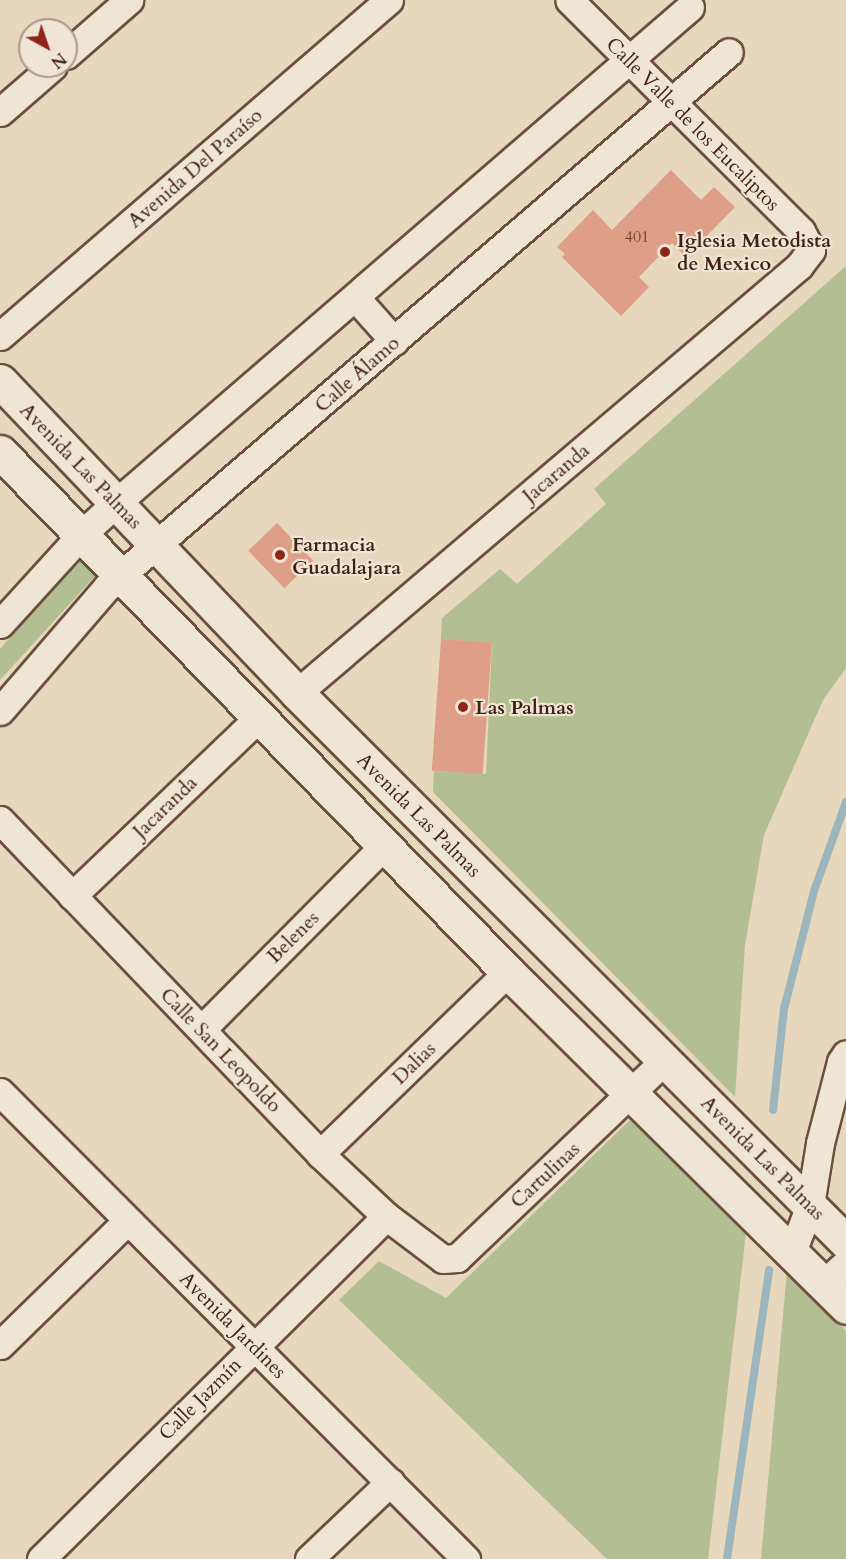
<!DOCTYPE html>
<meta charset="utf-8">
<style>
body{margin:0}
#map{position:relative;width:846px;height:1559px;overflow:hidden;background:#e6d7bd;font-family:Cardo,serif}
div>[style]{position:absolute}
.green>*{inset:0;background:#b3be92}
.stream>*{height:8px;margin:-4px;padding:0 4px;transform-origin:4px;border-radius:4px;background:#9db6bd}
.building>*{inset:0;background:#de9e87;transform-origin:0 0}
.roads{filter:drop-shadow(2px 0 #6c4e3d) drop-shadow(-2px 0 #6c4e3d) drop-shadow(0 2px #6c4e3d) drop-shadow(0 -2px #6c4e3d)}
.street>*{height:27px;margin:-13.5px;padding:0 13.5px;transform-origin:13.5px;border-radius:13.5px;background:#efe5d4}
.secondary>*{height:33px;margin:-16.5px;padding:0 16.5px;transform-origin:16.5px;border-radius:16.5px;background:#efe5d4}
.dots>*{width:16px;height:16px;translate:-50% -50%;box-sizing:border-box;border:3px solid #efe5d4;border-radius:50%}
span{translate:-50% -50%;white-space:nowrap;text-align:center;line-height:1.15;-webkit-text-stroke:4.5px #efe5d4;paint-order:stroke}
.number-label{font-size:16px;color:#6a402f}
.number-label span{-webkit-text-stroke-width:0}
.street-label{font-size:20px;color:#432112}
.poi-label{font-size:20px;color:#432112;font-weight:700}
.left{translate:0 -50%;text-align:left}
.north{position:absolute;left:18px;top:18px;width:60px;height:60px;box-sizing:border-box;background:#efe5d4;border:2px solid #aa9786;border-radius:50%;rotate:140deg;font-size:16px;font-weight:700;line-height:24px;text-align:center;color:#432112}
.north::after{content:'';display:block;margin:auto;width:21px;height:27px;background:#8f2418;clip-path:polygon(50% 0,100% 100%,50% 72%,0 100%)}
</style>
<div id="map">
<div class="green">
<div style="clip-path:polygon(846px 266px,846px 668px,823px 700px,764px 835px,745px 945px,735px 1097px,433px 792px,434px 771px,486px 774px,492px 643px,441px 639px,442px 618px,500px 569px,517px 584px,606px 504px,594px 489px)"></div>
<div style="clip-path:polygon(82px 557px,96px 575px,0 680px,0 649px)"></div>
<div style="clip-path:polygon(630px 1120px,746px 1233px,708px 1559px,607px 1559px,339px 1300px,379px 1261px,446px 1298px)"></div>
<div style="clip-path:polygon(787px 1271px,846px 1331px,846px 1559px,761px 1559px)"></div>
</div>
<div class="stream">
<div style="left:773px;top:1110px;width:102px;rotate:-83.8deg"></div>
<div style="left:784px;top:1009px;width:122px;rotate:-75.7deg"></div>
<div style="left:814px;top:891px;width:95px;rotate:-70.2deg"></div>
<div style="left:727px;top:1559px;width:292px;rotate:-81.7deg"></div>
</div>
<div class="building">
<div style="clip-path:polygon(671px 170px,701px 200px,714px 187px,735px 207px,686px 257px,672px 243px,639px 277px,649px 287px,621px 316px,562px 257px,565px 254px,557px 247px,593px 210px,612px 230px)"></div>
<div style="left:277px;top:523px;width:52px;height:40px;rotate:46deg"></div>
<div style="left:441px;top:639px;width:51px;height:132px;rotate:4deg"></div>
</div>
<div class="roads">
<div class="street">
<div style="left:66px;top:55px;width:84px;rotate:-41.1deg"></div>
<div style="left:0;top:112px;width:70px;rotate:-41deg"></div>
<div style="left:355px;top:297px;width:59px;rotate:48.4deg"></div>
<div style="left:0;top:336px;width:514px;rotate:-40.82deg"></div>
<div style="left:0;top:624px;width:122px;rotate:-47.7deg"></div>
<div style="left:82px;top:534px;width:47px;rotate:-42.4deg"></div>
<div style="left:117px;top:502px;width:757px;rotate:-40.82deg"></div>
<div style="left:297px;top:693px;width:659px;rotate:-40.38deg"></div>
<div style="left:799px;top:266px;width:20px;rotate:-53deg"></div>
<div style="left:811px;top:250px;width:21px;rotate:-118deg"></div>
<div style="left:801px;top:231px;width:327px;rotate:-135.1deg"></div>
<div style="left:0;top:711px;width:164px;rotate:-49.2deg"></div>
<div style="left:107px;top:587px;width:820px;rotate:-40.7deg"></div>
<div style="left:0;top:820px;width:463px;rotate:46.2deg"></div>
<div style="left:320px;top:1154px;width:91px;rotate:43.2deg"></div>
<div style="left:386px;top:1216px;width:71px;rotate:37deg"></div>
<div style="left:443px;top:1259px;width:14px;rotate:-4deg"></div>
<div style="left:457px;top:1258px;width:289px;rotate:-43.6deg"></div>
<div style="left:72px;top:896px;width:257px;rotate:-43.7deg"></div>
<div style="left:202px;top:1029px;width:258px;rotate:-45.2deg"></div>
<div style="left:0;top:1092px;width:660px;rotate:45.06deg"></div>
<div style="left:320px;top:1154px;width:262px;rotate:-44.1deg"></div>
<div style="left:792px;top:1252px;width:50px;rotate:-69deg"></div>
<div style="left:810px;top:1205px;width:63px;rotate:-80.8deg"></div>
<div style="left:820px;top:1143px;width:84px;rotate:-75.5deg"></div>
<div style="left:841px;top:1062px;width:9px;rotate:-58deg"></div>
<div style="left:823px;top:1284px;width:31px;rotate:-42deg"></div>
<div style="left:0;top:1345px;width:177px;rotate:-44.3deg"></div>
<div style="left:41px;top:1559px;width:486px;rotate:-44.8deg"></div>
<div style="left:309px;top:1559px;width:112px;rotate:-43.5deg"></div>
</div>
<div class="secondary">
<div style="left:0;top:381px;width:431px;rotate:46.4deg"></div>
<div style="left:297px;top:693px;width:776px;rotate:45deg"></div>
<div style="left:0;top:452px;width:727px;rotate:45.67deg"></div>
<div style="left:508px;top:972px;width:476px;rotate:44.7deg"></div>
</div>
</div>
<div class="dots">
<div style="left:665px;top:252px;background:#8f2418"></div>
<div style="left:280px;top:555px;background:#8f2418"></div>
<div style="left:463px;top:707px;background:#8f2418"></div>
</div>
<div class="number-label">
<span style="left:637px;top:237px">401</span>
</div>
<div class="street-label">
<span style="left:693px;top:124px;rotate:45deg">Calle Valle de los Eucaliptos</span>
<span style="left:195px;top:168px;rotate:-41deg">Avenida Del Paraíso</span>
<span style="left:357px;top:374px;rotate:-41deg">Calle Álamo</span>
<span style="left:81px;top:466px;rotate:46deg">Avenida Las Palmas</span>
<span style="left:556px;top:473px;rotate:-40deg">Jacaranda</span>
<span style="left:165px;top:807px;rotate:-44deg">Jacaranda</span>
<span style="left:419px;top:815px;rotate:45deg">Avenida Las Palmas</span>
<span style="left:293px;top:937px;rotate:-45deg">Belenes</span>
<span style="left:221px;top:1050px;rotate:46deg">Calle San Leopoldo</span>
<span style="left:414px;top:1063px;rotate:-44deg">Dalias</span>
<span style="left:763px;top:1158px;rotate:45deg">Avenida Las Palmas</span>
<span style="left:545px;top:1175px;rotate:-43deg">Cartulinas</span>
<span style="left:233px;top:1325px;rotate:45deg">Avenida Jardines</span>
<span style="left:200px;top:1399px;rotate:-45deg">Calle Jazmín</span>
</div>
<div class="poi-label">
<span class="left" style="left:677px;top:252px">Iglesia Metodista<br>de Mexico</span>
<span class="left" style="left:292px;top:556px">Farmacia<br>Guadalajara</span>
<span class="left" style="left:475px;top:707px">Las Palmas</span>
</div>
<div class="north">N</div>
</div>
